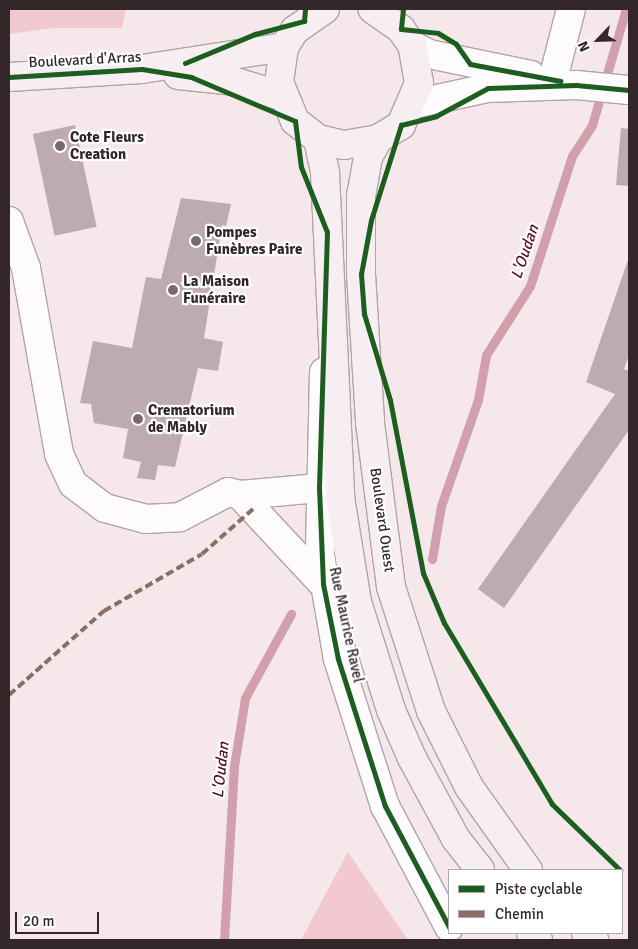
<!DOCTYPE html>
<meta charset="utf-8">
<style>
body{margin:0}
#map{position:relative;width:638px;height:949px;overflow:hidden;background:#f6e7ea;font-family:Signika,sans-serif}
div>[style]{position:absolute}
.green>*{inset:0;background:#f2c8d1}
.stream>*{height:9px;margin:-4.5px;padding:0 4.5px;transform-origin:4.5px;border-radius:4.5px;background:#d1a0ac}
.building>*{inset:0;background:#bdabb0;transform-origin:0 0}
.roads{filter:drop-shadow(1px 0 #b1a4a7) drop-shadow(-1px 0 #b1a4a7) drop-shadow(0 1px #b1a4a7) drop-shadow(0 -1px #b1a4a7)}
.minor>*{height:28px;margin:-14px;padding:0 14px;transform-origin:14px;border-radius:14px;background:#fefbfc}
.major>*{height:28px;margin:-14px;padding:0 14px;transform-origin:14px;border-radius:14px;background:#f6eef0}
.quiet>*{height:4px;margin-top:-2px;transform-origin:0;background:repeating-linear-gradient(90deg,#8d6e63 0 8px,transparent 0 12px)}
.cycleway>*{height:5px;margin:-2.5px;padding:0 2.5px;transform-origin:2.5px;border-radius:2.5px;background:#1b5e20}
.dots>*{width:14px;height:14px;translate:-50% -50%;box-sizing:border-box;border:2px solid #fff;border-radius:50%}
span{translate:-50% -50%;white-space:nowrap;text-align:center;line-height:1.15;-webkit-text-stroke:4.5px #fff;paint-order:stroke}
.street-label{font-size:15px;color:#33272a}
.poi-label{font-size:15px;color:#33272a;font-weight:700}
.left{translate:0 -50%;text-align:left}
.water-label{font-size:16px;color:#580a29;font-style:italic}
.frame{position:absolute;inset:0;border:10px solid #33272a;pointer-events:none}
.legend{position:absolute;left:448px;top:869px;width:175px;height:65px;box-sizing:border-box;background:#fff;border:1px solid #ada9aa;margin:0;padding:6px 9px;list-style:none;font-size:15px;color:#33272a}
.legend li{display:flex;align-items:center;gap:10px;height:25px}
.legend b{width:25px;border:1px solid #ada9aa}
.north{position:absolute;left:573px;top:15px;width:50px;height:50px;-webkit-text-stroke:4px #fff;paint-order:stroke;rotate:246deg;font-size:14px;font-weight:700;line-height:20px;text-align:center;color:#33272a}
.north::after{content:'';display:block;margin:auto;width:18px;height:22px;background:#33272a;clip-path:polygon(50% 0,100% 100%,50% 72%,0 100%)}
.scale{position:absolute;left:15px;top:912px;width:84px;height:22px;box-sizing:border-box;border:2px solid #33272a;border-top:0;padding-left:6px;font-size:15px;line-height:18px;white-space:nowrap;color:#33272a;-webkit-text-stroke:4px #fff;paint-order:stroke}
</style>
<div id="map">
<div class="green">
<div style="clip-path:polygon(9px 9px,126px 9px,122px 28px,53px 28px,9px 34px)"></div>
<div style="clip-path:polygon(348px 852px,408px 940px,301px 940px)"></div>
</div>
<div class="stream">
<div style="left:432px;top:559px;width:54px;rotate:-80.4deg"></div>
<div style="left:441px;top:506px;width:112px;rotate:-70.8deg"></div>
<div style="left:478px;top:400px;width:46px;rotate:-79.9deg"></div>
<div style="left:486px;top:355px;width:82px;rotate:-57.5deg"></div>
<div style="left:530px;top:286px;width:137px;rotate:-72.1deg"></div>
<div style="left:572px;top:156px;width:37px;rotate:-57deg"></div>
<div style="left:592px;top:125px;width:121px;rotate:-73.7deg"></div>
<div style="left:224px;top:940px;width:174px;rotate:-86.7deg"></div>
<div style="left:234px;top:766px;width:69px;rotate:-80.8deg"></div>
<div style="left:245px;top:698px;width:96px;rotate:-61.3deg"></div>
</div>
<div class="building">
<div style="left:75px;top:125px;width:104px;height:43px;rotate:78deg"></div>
<div style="clip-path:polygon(621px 128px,629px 129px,629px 186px,616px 185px)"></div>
<div style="clip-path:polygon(181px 198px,231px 204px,226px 226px,222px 225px,204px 338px,223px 342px,218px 371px,198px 368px,175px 467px,158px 465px,155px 480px,137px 478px,141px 462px,123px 458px,128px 429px,94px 423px,91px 404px,80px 403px,93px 341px,132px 348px,146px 277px,161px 279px)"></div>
<div style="clip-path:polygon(629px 257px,629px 355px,624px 369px,629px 371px,629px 430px,504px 608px,478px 589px,615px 394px,586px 382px)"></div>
</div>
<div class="roads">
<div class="minor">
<div style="left:412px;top:45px;width:19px;rotate:28deg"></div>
<div style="left:429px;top:54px;width:104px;rotate:11.6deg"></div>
<div style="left:553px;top:79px;width:72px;rotate:-75.6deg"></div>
<div style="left:414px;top:104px;width:76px;rotate:-12.2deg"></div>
<div style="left:488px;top:88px;width:88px;rotate:-2deg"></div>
<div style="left:576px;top:85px;width:53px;rotate:5.4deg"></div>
<div style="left:9px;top:221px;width:50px;rotate:70.1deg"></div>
<div style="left:26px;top:268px;width:189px;rotate:79.9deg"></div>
<div style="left:59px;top:454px;width:33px;rotate:65deg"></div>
<div style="left:73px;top:484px;width:40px;rotate:37deg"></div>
<div style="left:105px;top:508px;width:42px;rotate:15deg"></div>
<div style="left:146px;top:519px;width:34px;rotate:-3deg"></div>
<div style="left:180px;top:517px;width:54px;rotate:-27.5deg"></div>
<div style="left:228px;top:492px;width:12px;rotate:14deg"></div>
<div style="left:324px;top:372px;width:183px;rotate:91.3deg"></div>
<div style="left:320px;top:555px;width:106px;rotate:80.2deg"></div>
<div style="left:338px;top:659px;width:154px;rotate:72.3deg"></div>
<div style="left:385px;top:806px;width:137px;rotate:62.1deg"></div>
<div style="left:319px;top:488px;width:79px;rotate:174.9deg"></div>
<div style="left:240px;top:495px;width:122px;rotate:47deg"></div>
</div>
<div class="major">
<div style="left:325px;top:9px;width:37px;rotate:145deg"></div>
<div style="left:295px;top:30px;width:20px;rotate:123deg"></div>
<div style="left:284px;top:47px;width:35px;rotate:98deg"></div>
<div style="left:279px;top:82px;width:42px;rotate:67.7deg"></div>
<div style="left:295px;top:121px;width:29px;rotate:38deg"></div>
<div style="left:318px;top:139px;width:27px;rotate:13deg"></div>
<div style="left:344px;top:145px;width:35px;rotate:-10deg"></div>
<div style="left:378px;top:139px;width:27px;rotate:-31deg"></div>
<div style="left:401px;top:125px;width:46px;rotate:-66.8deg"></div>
<div style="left:419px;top:83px;width:39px;rotate:-100deg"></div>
<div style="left:412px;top:45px;width:19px;rotate:-125deg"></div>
<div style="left:401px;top:29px;width:35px;rotate:-145deg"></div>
<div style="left:178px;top:75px;width:55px;rotate:6.2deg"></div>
<div style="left:233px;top:81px;width:50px;rotate:17.4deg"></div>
<div style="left:9px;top:77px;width:133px;rotate:-3.4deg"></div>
<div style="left:142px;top:69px;width:144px;rotate:-8.8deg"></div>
<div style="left:318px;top:139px;width:35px;rotate:78deg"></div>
<div style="left:325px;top:173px;width:324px;rotate:87.3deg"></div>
<div style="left:340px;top:497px;width:106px;rotate:80.8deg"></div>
<div style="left:357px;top:602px;width:113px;rotate:72.5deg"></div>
<div style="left:391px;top:710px;width:52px;rotate:66.4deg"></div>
<div style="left:412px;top:758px;width:92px;rotate:61.5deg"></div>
<div style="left:456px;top:839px;width:39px;rotate:52deg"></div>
<div style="left:378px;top:139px;width:21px;rotate:119deg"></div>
<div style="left:368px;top:157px;width:39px;rotate:100deg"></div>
<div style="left:361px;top:195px;width:79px;rotate:90deg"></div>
<div style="left:361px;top:274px;width:149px;rotate:86.5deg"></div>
<div style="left:370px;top:423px;width:165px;rotate:82.7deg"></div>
<div style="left:391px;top:587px;width:130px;rotate:72.1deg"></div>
<div style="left:431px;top:711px;width:85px;rotate:63.4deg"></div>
<div style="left:469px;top:787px;width:102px;rotate:54.6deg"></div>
<div style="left:531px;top:933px;width:10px;rotate:45deg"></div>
<div style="left:586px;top:933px;width:11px;rotate:41deg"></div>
</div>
</div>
<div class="quiet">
<div style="left:9px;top:695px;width:127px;rotate:-41.5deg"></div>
<div style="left:104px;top:611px;width:113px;rotate:-30.2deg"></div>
<div style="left:202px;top:554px;width:68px;rotate:-41.4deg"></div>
</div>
<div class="cycleway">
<div style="left:403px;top:9px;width:20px;rotate:96deg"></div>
<div style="left:401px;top:29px;width:37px;rotate:6deg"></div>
<div style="left:438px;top:33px;width:21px;rotate:31deg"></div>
<div style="left:456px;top:44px;width:24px;rotate:55deg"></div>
<div style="left:470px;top:64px;width:92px;rotate:10.7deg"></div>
<div style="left:185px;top:63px;width:76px;rotate:-22.5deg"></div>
<div style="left:255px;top:34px;width:51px;rotate:-14.9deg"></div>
<div style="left:304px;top:21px;width:12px;rotate:-85deg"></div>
<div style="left:9px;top:77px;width:133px;rotate:-3.4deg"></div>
<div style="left:142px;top:69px;width:50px;rotate:9.3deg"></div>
<div style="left:191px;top:77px;width:113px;rotate:22.9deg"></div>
<div style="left:295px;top:121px;width:46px;rotate:82.6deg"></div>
<div style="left:301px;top:167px;width:70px;rotate:68.2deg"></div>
<div style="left:327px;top:232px;width:256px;rotate:91.8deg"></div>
<div style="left:319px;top:488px;width:96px;rotate:87.6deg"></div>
<div style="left:323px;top:584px;width:76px;rotate:78.7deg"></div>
<div style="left:338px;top:659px;width:154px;rotate:72.3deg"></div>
<div style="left:385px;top:806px;width:137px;rotate:62.1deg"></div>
<div style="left:620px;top:870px;width:95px;rotate:-135.9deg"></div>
<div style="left:552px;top:804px;width:211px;rotate:-120.8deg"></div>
<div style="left:444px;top:623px;width:54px;rotate:-112.8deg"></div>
<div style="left:423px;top:573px;width:176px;rotate:-100.8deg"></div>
<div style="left:390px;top:400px;width:90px;rotate:-106.8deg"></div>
<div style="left:364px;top:314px;width:40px;rotate:-94.3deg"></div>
<div style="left:361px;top:274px;width:55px;rotate:-79.5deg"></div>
<div style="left:371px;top:220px;width:100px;rotate:-72.5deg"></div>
<div style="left:401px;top:125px;width:36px;rotate:-14deg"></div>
<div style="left:436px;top:116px;width:59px;rotate:-28.3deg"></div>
<div style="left:488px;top:88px;width:88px;rotate:-2deg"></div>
<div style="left:576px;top:85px;width:53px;rotate:5.4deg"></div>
</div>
<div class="dots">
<div style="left:60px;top:146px;background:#776a6d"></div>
<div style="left:196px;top:241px;background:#776a6d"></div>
<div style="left:173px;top:290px;background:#776a6d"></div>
<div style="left:138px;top:419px;background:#776a6d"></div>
</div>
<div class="street-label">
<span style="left:85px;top:60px;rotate:-3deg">Boulevard d'Arras</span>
<span style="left:382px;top:520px;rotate:82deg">Boulevard Ouest</span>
<span style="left:346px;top:625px;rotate:78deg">Rue Maurice Ravel</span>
</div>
<div class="poi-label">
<span class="left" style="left:70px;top:146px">Cote Fleurs<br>Creation</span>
<span class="left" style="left:206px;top:241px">Pompes<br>Funèbres Paire</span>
<span class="left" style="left:183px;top:290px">La Maison<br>Funéraire</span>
<span class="left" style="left:148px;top:419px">Crematorium<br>de Mably</span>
</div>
<div class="water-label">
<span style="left:525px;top:252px;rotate:-71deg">L'Oudan</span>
<span style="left:221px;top:770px;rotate:-84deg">L'Oudan</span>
</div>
<div class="frame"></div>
<ul class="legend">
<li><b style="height:6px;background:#1b5e20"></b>Piste cyclable</li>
<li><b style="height:6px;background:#8d6e63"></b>Chemin</li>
</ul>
<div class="north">N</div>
<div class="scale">20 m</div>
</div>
